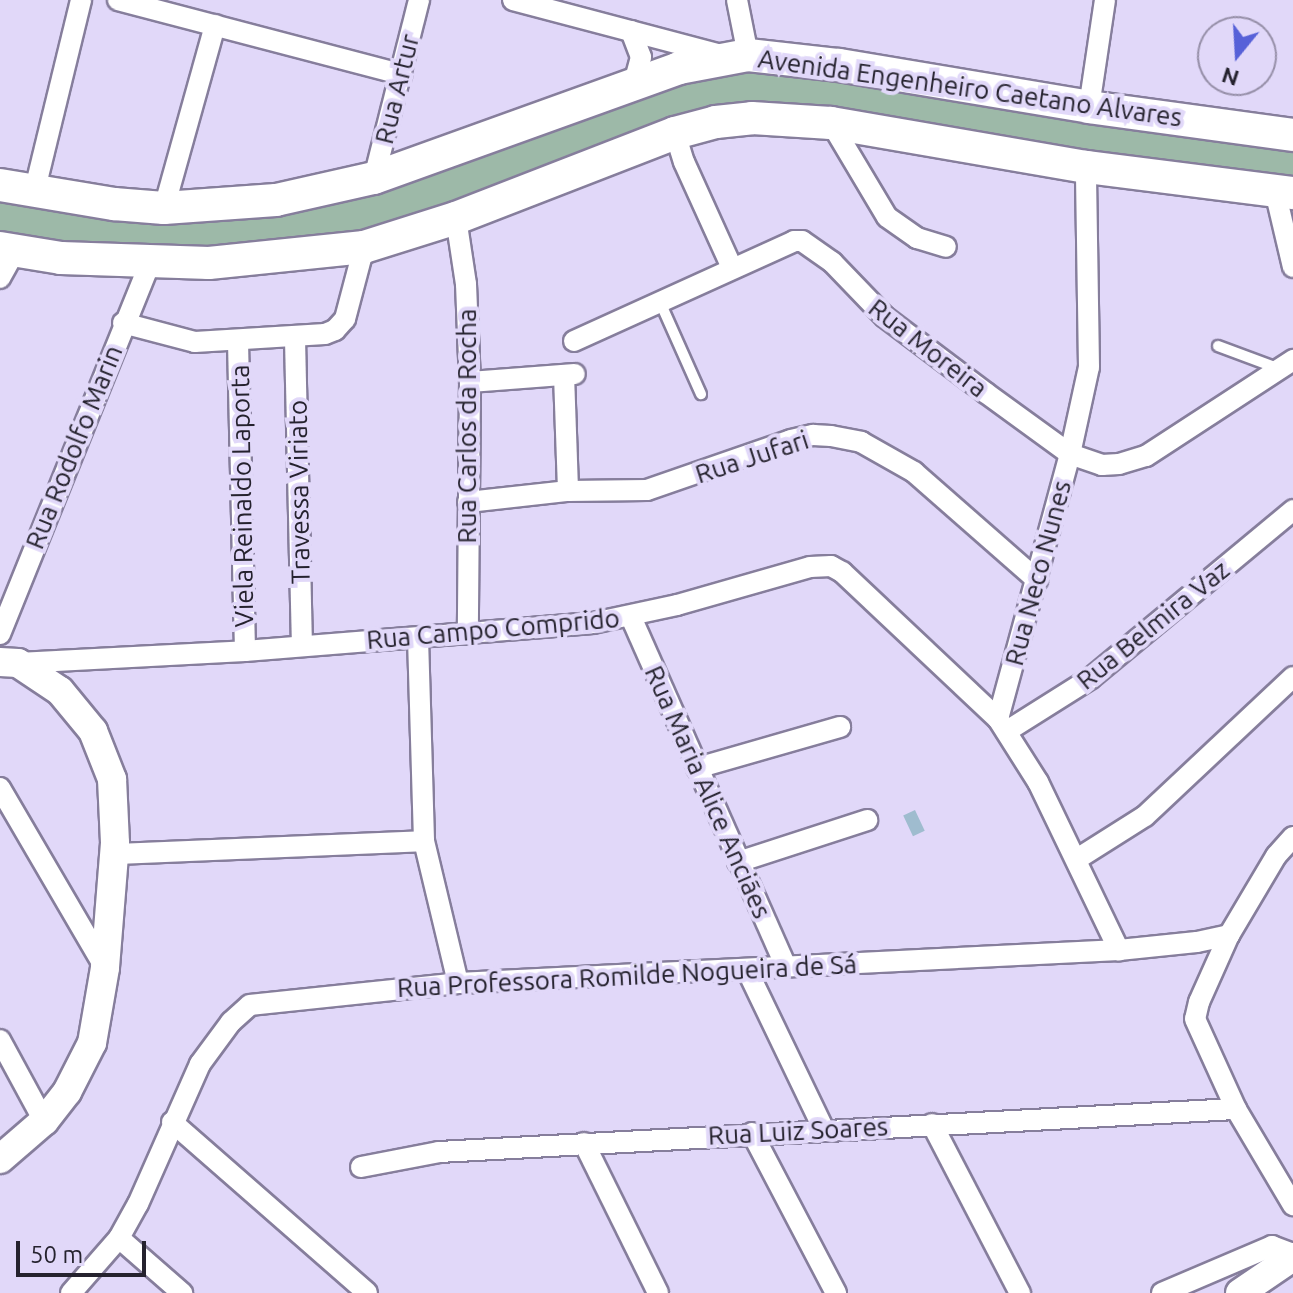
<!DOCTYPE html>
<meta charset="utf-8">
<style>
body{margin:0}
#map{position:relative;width:1293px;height:1293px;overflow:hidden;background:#e1d8f9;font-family:Ubuntu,sans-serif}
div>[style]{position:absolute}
.green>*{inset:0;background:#9db9a8}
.water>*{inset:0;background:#9fbccf;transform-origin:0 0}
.roads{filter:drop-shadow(2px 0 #867e9c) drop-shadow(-2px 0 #867e9c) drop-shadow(0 2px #867e9c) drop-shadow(0 -2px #867e9c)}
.lane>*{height:10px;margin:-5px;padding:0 5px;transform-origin:5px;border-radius:5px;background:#fff}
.street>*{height:20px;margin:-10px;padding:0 10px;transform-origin:10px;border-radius:10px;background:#fff}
.secondary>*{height:28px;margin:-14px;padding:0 14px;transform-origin:14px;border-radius:14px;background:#fff}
.primary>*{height:32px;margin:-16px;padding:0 16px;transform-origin:16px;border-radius:16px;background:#fff}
span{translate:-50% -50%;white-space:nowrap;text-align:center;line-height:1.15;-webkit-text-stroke:8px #e1d8f9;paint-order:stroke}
.street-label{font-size:26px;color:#25222e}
.north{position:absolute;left:1197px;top:16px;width:80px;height:80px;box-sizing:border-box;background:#e1d8f9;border:2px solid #968fa8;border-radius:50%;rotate:198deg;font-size:22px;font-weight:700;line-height:32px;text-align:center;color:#25222e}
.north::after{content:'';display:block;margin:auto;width:28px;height:36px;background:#5761d8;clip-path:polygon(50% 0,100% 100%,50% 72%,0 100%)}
.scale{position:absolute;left:16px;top:1241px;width:130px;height:36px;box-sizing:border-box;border:4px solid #25222e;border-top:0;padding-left:10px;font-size:24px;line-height:28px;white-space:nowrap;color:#25222e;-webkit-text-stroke:6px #e1d8f9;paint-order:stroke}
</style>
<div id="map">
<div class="green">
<div style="clip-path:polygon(752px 63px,1293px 143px,1293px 186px,755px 108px,354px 240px,274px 247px,107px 250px,0 235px,0 196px,232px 213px,681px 76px)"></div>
</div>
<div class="water">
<div style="left:915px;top:810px;width:23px;height:13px;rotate:65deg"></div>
</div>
<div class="roads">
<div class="lane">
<div style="left:660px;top:302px;width:101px;rotate:66deg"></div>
<div style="left:1218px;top:346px;width:66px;rotate:20.4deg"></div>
</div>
<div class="street">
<div style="left:118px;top:0;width:293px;rotate:14.7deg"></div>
<div style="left:513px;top:0;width:215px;rotate:14.8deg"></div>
<div style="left:737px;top:0;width:56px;rotate:78.7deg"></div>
<div style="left:631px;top:31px;width:28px;rotate:69deg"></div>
<div style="left:641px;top:57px;width:28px;rotate:105deg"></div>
<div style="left:1089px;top:107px;width:108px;rotate:-81.5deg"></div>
<div style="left:831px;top:123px;width:109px;rotate:59.2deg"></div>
<div style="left:887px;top:217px;width:37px;rotate:35deg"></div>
<div style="left:917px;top:238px;width:30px;rotate:17deg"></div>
<div style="left:675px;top:133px;width:30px;rotate:73deg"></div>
<div style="left:684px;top:162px;width:116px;rotate:65.6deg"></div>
<div style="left:374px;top:178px;width:184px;rotate:-75.8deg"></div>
<div style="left:1275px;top:191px;width:78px;rotate:76.7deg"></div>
<div style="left:34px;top:193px;width:199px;rotate:-76.3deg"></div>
<div style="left:164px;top:208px;width:190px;rotate:-74.4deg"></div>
<div style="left:456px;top:218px;width:67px;rotate:81.4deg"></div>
<div style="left:466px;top:284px;width:98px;rotate:87.7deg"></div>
<div style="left:470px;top:382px;width:252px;rotate:90.5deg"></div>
<div style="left:0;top:278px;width:31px;rotate:-61deg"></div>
<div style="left:123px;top:323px;width:74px;rotate:14.8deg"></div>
<div style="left:195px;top:342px;width:130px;rotate:-3.5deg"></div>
<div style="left:325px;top:334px;width:11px;rotate:-22deg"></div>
<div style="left:335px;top:330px;width:15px;rotate:-48deg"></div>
<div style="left:345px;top:319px;width:74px;rotate:-75.2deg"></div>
<div style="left:295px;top:339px;width:307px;rotate:88.7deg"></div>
<div style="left:574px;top:341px;width:242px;rotate:-24.4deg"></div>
<div style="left:794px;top:241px;width:8px"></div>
<div style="left:802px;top:241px;width:37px;rotate:35deg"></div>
<div style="left:832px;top:262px;width:76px;rotate:46.1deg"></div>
<div style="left:885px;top:317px;width:126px;rotate:37deg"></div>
<div style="left:986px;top:393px;width:104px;rotate:36deg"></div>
<div style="left:1070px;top:454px;width:34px;rotate:19deg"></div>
<div style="left:1102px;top:465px;width:17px;rotate:-3deg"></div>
<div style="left:1119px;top:464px;width:28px;rotate:-17deg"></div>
<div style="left:1146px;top:456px;width:176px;rotate:-33.1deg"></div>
<div style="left:238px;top:342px;width:309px;rotate:88.7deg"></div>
<div style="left:564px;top:375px;width:116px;rotate:88deg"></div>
<div style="left:470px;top:382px;width:105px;rotate:-4.4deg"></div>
<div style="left:468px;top:502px;width:101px;rotate:-6.3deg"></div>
<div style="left:568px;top:491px;width:79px;rotate:-0.7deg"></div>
<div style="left:647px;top:490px;width:152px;rotate:-19.1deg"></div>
<div style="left:791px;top:440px;width:23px;rotate:-13deg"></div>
<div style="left:813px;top:435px;width:18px;rotate:3deg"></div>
<div style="left:831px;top:436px;width:31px;rotate:11deg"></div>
<div style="left:861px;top:442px;width:61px;rotate:29.5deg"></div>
<div style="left:914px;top:472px;width:164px;rotate:41.3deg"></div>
<div style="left:631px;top:617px;width:382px;rotate:66.1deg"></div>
<div style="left:0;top:634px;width:401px;rotate:-68deg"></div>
<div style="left:418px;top:638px;width:203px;rotate:88.3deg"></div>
<div style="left:424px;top:841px;width:146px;rotate:76.5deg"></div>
<div style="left:18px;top:663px;width:227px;rotate:-3deg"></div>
<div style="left:245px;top:651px;width:349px;rotate:-4.6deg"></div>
<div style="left:593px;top:623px;width:86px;rotate:-12.1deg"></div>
<div style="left:677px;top:605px;width:138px;rotate:-15.9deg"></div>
<div style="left:810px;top:567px;width:21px;rotate:-3deg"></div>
<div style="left:831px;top:566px;width:13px;rotate:29deg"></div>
<div style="left:842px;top:572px;width:214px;rotate:43.3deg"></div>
<div style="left:998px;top:719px;width:75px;rotate:57.6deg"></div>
<div style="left:1038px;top:782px;width:187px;rotate:64.3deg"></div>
<div style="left:998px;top:719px;width:275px;rotate:-74.8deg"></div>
<div style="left:1070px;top:454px;width:89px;rotate:-77.7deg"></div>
<div style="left:1089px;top:367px;width:200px;rotate:-90.9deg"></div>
<div style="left:1007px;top:731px;width:99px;rotate:-32.2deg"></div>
<div style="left:1091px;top:678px;width:263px;rotate:-39.7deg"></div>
<div style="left:697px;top:768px;width:149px;rotate:-16deg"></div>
<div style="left:0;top:788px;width:208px;rotate:59.7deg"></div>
<div style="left:1293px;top:837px;width:25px;rotate:132deg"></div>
<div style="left:1276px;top:856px;width:92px;rotate:120.7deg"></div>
<div style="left:1229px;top:935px;width:73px;rotate:114.1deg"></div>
<div style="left:1199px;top:1002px;width:17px;rotate:103deg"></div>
<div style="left:1195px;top:1019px;width:99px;rotate:65.5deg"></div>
<div style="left:1236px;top:1109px;width:112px;rotate:59.3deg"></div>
<div style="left:115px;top:854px;width:309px;rotate:-2.4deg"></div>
<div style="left:1077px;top:859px;width:80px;rotate:-32.3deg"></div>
<div style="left:1145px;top:816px;width:203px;rotate:-43.2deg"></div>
<div style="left:738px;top:862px;width:136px;rotate:-18deg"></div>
<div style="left:747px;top:970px;width:178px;rotate:64.3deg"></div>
<div style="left:0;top:1040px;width:92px;rotate:61.5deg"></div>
<div style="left:172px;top:1122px;width:259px;rotate:41.2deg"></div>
<div style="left:932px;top:1124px;width:191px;rotate:62.5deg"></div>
<div style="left:752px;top:1133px;width:181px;rotate:62.3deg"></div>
<div style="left:584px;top:1143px;width:167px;rotate:63.7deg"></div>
<div style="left:361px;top:1167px;width:79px;rotate:-10.9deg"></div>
<div style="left:439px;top:1152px;width:798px;rotate:-3.09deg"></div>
<div style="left:119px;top:1238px;width:84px;rotate:41.1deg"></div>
<div style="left:71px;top:1293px;width:73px;rotate:-48.9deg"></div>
<div style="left:119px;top:1238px;width:39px;rotate:-61deg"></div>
<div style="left:138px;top:1204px;width:153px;rotate:-66.1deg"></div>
<div style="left:200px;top:1064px;width:52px;rotate:-53.6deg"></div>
<div style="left:231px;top:1022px;width:25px;rotate:-42deg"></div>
<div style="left:250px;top:1005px;width:209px;rotate:-6deg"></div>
<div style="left:458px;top:983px;width:662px;rotate:-2.86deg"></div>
<div style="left:1119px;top:950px;width:78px;rotate:-5.9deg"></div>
<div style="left:1197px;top:942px;width:33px;rotate:-12deg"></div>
<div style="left:1162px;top:1293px;width:120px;rotate:-23.1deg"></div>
<div style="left:1272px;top:1246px;width:22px;rotate:21deg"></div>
</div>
<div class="secondary">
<div style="left:0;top:662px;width:18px;rotate:3deg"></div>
<div style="left:18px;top:663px;width:50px;rotate:33.7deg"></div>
<div style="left:60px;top:691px;width:52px;rotate:50.5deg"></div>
<div style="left:93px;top:731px;width:52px;rotate:68.4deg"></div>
<div style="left:112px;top:779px;width:64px;rotate:87.3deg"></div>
<div style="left:115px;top:843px;width:125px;rotate:94.6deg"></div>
<div style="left:105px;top:968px;width:76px;rotate:99.8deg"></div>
<div style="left:92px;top:1043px;width:55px;rotate:117deg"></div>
<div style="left:67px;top:1092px;width:37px;rotate:128deg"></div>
<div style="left:44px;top:1121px;width:58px;rotate:139.2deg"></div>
<div style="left:1240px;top:1293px;width:64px;rotate:-34.2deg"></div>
</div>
<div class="primary">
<div style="left:0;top:185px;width:116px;rotate:9.5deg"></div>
<div style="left:114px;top:204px;width:50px;rotate:4.6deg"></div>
<div style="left:164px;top:208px;width:112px;rotate:-4.1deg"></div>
<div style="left:276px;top:200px;width:100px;rotate:-12.7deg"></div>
<div style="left:374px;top:178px;width:324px;rotate:-19.8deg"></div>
<div style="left:679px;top:68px;width:70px;rotate:-10.7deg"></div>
<div style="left:748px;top:55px;width:92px;rotate:6.3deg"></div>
<div style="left:839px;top:65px;width:254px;rotate:9.5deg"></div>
<div style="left:1089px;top:107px;width:206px;rotate:7.8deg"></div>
<div style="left:0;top:248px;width:62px;rotate:9.3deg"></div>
<div style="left:61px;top:258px;width:148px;rotate:1.9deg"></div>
<div style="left:209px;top:263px;width:156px;rotate:-5.9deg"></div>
<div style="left:364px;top:247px;width:96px;rotate:-17.5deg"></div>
<div style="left:456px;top:218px;width:235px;rotate:-21.2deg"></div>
<div style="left:675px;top:133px;width:42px;rotate:-15deg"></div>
<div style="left:716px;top:122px;width:36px;rotate:-6deg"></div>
<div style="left:752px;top:118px;width:79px;rotate:3.6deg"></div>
<div style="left:831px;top:123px;width:259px;rotate:9.8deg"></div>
<div style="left:1086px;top:167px;width:209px;rotate:7.2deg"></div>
</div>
</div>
<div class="street-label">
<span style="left:970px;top:88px;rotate:8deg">Avenida Engenheiro Caetano Alvares</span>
<span style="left:397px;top:89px;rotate:-76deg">Rua Artur</span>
<span style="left:928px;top:348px;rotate:38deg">Rua Moreira</span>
<span style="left:467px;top:426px;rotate:-90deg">Rua Carlos da Rocha</span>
<span style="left:74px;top:447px;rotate:-68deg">Rua Rodolfo Marin</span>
<span style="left:752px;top:457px;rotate:-18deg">Rua Jufari</span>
<span style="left:299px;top:492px;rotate:-91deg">Travessa Viriato</span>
<span style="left:242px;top:496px;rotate:-91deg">Viela Reinaldo Laporta</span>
<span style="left:1038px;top:573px;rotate:-75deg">Rua Neco Nunes</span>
<span style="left:1153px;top:625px;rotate:-39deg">Rua Belmira Vaz</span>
<span style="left:493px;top:629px;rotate:-5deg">Rua Campo Comprido</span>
<span style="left:708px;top:792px;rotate:66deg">Rua Maria Alice Anciães</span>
<span style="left:627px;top:976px;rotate:-3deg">Rua Professora Romilde Nogueira de Sá</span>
<span style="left:798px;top:1131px;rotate:-3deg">Rua Luiz Soares</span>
</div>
<div class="north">N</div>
<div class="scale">50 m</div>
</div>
